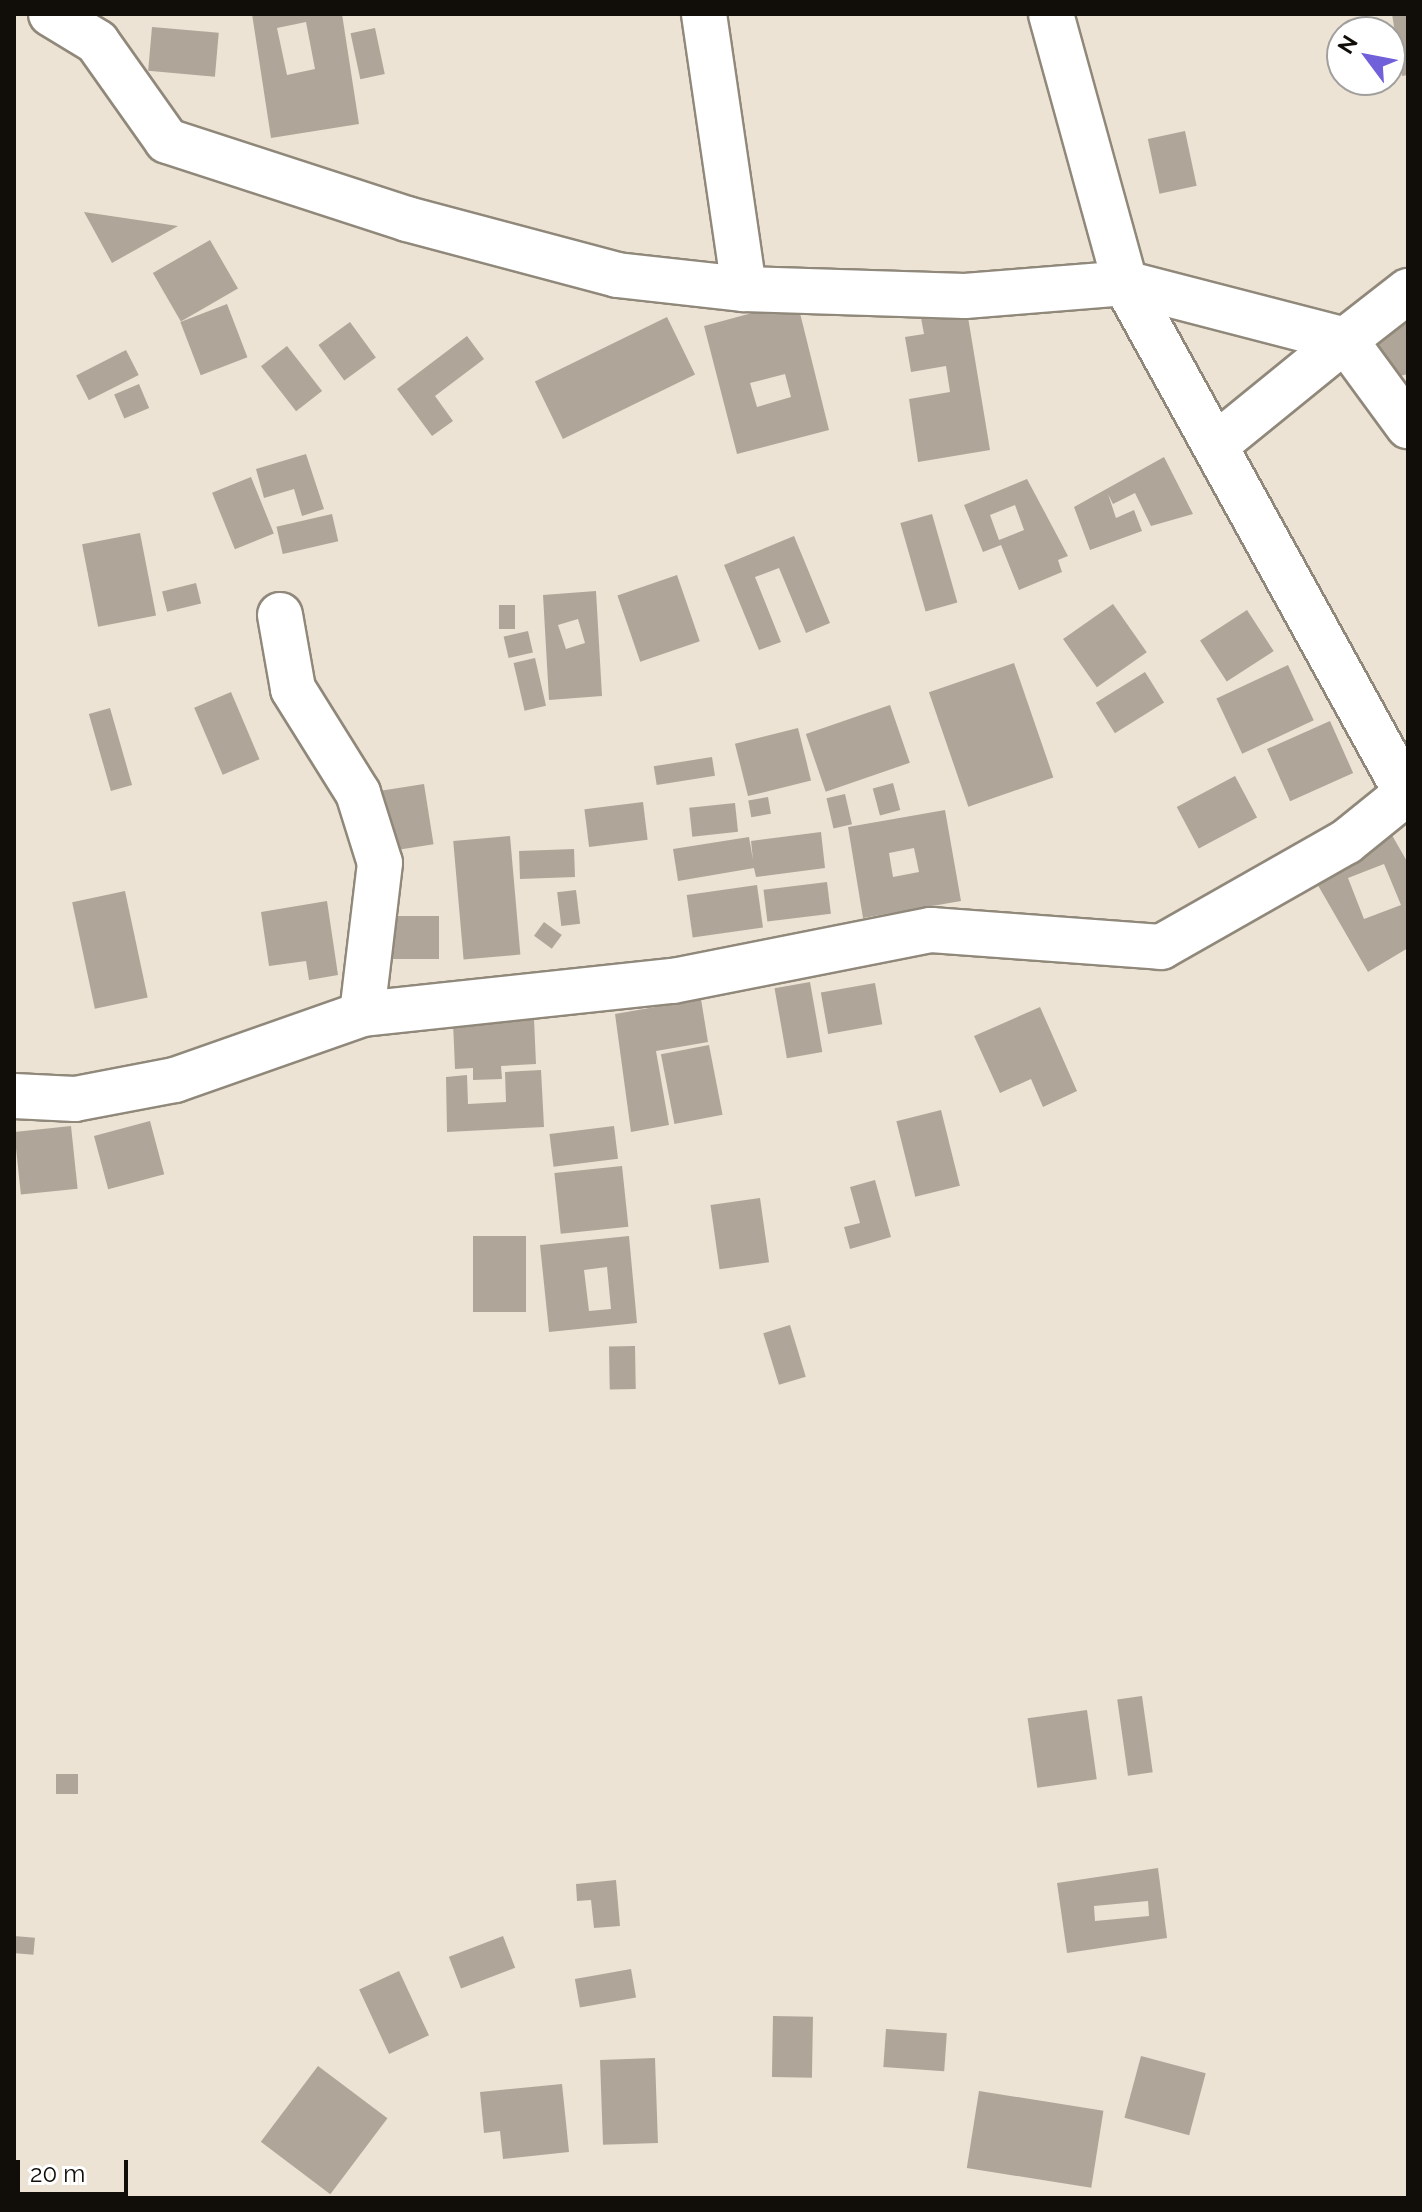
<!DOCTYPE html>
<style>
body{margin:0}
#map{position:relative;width:1422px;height:2212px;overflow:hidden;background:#ece3d4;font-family:Raleway,sans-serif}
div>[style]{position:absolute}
.building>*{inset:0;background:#afa699;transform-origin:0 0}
.roads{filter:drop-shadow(2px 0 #90887a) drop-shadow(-2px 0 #90887a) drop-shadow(0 2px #90887a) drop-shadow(0 -2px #90887a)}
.minor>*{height:44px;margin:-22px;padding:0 22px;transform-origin:22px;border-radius:22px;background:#fff}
span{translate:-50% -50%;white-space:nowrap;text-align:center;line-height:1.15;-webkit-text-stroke:8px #fff;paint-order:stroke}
.frame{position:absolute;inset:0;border:16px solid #110e09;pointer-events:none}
.north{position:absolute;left:1326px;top:16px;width:80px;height:80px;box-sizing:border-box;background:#fff;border:2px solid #a09f9d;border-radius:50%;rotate:302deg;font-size:22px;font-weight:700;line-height:32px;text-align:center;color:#110e09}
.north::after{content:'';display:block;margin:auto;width:28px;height:36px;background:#7060da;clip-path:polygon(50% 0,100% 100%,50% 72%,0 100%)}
.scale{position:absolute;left:16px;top:2160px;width:112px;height:36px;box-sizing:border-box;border:4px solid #110e09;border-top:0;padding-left:10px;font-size:24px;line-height:28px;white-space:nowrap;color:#110e09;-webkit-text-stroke:6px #fff;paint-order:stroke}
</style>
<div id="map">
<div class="building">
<div style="clip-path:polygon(evenodd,252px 14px,342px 14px,359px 124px,271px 138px,252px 14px,306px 22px,315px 69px,287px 75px,277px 28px,306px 22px)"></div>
<div style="clip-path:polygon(1392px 14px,1408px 14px,1408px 75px,1402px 76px)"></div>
<div style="left:152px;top:27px;width:67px;height:44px;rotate:5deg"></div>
<div style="left:375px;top:28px;width:47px;height:25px;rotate:78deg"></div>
<div style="left:1185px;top:131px;width:56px;height:38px;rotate:78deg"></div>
<div style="clip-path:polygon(84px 212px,178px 226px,112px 263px)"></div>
<div style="left:210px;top:240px;width:56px;height:66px;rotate:60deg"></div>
<div style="clip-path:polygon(965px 299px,990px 450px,918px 462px,909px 399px,950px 392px,946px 366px,911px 372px,905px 337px,924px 334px,919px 307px)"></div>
<div style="clip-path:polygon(evenodd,797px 301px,829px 430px,737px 454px,704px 326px,797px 301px,785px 374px,791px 397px,757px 407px,750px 383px,785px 374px)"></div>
<div style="left:227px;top:304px;width:57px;height:50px;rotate:69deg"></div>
<div style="left:667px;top:317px;width:64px;height:147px;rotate:64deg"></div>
<div style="left:350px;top:322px;width:44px;height:39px;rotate:54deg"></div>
<div style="clip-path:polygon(1408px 323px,1408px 374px,1380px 381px,1369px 333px)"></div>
<div style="clip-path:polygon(467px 336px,484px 359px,435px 396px,453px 421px,432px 436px,397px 389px)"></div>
<div style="left:287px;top:346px;width:57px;height:33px;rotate:52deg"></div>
<div style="left:126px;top:350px;width:28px;height:56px;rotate:63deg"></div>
<div style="left:139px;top:384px;width:26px;height:27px;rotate:67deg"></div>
<div style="clip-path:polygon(306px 454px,324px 509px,302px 516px,294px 489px,264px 498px,256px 469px)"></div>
<div style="clip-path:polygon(1164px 457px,1193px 514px,1151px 526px,1135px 493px,1113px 504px,1108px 494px,1116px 518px,1134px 510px,1142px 531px,1090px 550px,1074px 507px)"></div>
<div style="left:251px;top:477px;width:61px;height:42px;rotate:68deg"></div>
<div style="clip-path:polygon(evenodd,1027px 479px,1068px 556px,1058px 560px,1062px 572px,1019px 590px,1001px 545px,983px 552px,964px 505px,1027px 479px,1015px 505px,1024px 530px,999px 540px,990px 515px,1015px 505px)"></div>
<div style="left:332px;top:514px;width:28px;height:57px;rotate:77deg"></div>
<div style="left:932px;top:514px;width:92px;height:33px;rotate:74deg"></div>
<div style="left:140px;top:533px;width:84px;height:59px;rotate:79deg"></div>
<div style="clip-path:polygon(794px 536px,830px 623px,806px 633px,779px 568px,755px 577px,781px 642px,759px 650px,724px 565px)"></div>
<div style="left:677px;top:575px;width:70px;height:63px;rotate:71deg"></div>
<div style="left:196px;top:583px;width:21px;height:35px;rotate:76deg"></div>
<div style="clip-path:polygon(evenodd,596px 591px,602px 696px,549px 700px,543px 595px,596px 591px,578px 619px,585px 643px,566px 649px,558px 625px,578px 619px)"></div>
<div style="left:1113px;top:604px;width:59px;height:61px;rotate:55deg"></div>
<div style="left:499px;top:605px;width:16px;height:24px"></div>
<div style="left:1247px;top:610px;width:49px;height:56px;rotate:57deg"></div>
<div style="left:528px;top:631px;width:22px;height:25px;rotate:77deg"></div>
<div style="left:535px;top:658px;width:49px;height:22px;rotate:77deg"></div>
<div style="left:1014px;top:663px;width:121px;height:90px;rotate:71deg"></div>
<div style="left:1288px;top:665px;width:61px;height:79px;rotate:65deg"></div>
<div style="left:1145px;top:672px;width:36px;height:58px;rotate:58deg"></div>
<div style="left:231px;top:692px;width:73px;height:40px;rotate:67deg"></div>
<div style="left:890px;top:705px;width:61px;height:89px;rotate:71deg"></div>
<div style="left:110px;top:708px;width:80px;height:22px;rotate:74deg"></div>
<div style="left:1330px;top:721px;width:57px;height:69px;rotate:66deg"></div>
<div style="left:798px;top:728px;width:54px;height:65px;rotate:76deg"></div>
<div style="left:712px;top:757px;width:19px;height:59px;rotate:81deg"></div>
<div style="left:1235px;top:776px;width:47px;height:66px;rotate:62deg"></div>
<div style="left:893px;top:783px;width:28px;height:21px;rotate:75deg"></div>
<div style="left:424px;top:784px;width:61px;height:47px;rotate:81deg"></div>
<div style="left:845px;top:794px;width:31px;height:19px;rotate:77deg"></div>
<div style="left:768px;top:797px;width:17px;height:20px;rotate:80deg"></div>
<div style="left:643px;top:802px;width:38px;height:59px;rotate:83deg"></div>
<div style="left:735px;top:803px;width:29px;height:46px;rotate:84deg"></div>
<div style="clip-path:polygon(evenodd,945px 810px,961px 901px,863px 918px,848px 827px,945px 810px,914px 848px,919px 872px,893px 877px,889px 853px,914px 848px)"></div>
<div style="clip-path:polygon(evenodd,1389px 830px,1408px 863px,1408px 948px,1368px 972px,1312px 875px,1389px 830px,1384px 864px,1401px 905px,1364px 919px,1348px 878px,1384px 864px)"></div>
<div style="clip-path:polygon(821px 832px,825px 868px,756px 877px,754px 868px,678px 881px,673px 849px,749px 837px,753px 860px,751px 841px)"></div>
<div style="left:510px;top:836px;width:119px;height:57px;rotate:85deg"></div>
<div style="left:574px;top:849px;width:28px;height:55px;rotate:88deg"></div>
<div style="left:827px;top:882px;width:32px;height:64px;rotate:83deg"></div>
<div style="left:757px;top:885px;width:43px;height:71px;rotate:82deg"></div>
<div style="left:576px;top:890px;width:34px;height:19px;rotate:83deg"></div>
<div style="left:125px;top:891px;width:109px;height:54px;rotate:78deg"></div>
<div style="clip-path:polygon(327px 901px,338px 975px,309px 980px,306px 961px,269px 966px,261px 912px)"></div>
<div style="left:439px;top:916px;width:43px;height:54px;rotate:90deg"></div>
<div style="left:544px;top:922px;width:22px;height:17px;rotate:36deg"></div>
<div style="left:810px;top:982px;width:71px;height:36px;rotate:80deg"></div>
<div style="left:875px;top:983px;width:42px;height:55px;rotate:80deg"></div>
<div style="clip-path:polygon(701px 999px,708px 1042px,656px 1051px,669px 1125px,631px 1132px,615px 1014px)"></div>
<div style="clip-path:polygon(1040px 1007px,1077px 1091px,1043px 1107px,1031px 1079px,1000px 1093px,974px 1036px)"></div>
<div style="clip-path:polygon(534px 1019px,536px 1064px,501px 1066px,502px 1079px,473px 1080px,473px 1068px,455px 1069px,453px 1022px)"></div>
<div style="left:709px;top:1045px;width:71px;height:49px;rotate:79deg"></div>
<div style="clip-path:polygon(541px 1070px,544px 1127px,447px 1132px,446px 1077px,467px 1075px,468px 1104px,506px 1102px,505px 1072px)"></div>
<div style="left:941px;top:1110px;width:78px;height:46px;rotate:76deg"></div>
<div style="left:150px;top:1121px;width:55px;height:58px;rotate:75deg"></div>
<div style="left:71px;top:1126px;width:63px;height:57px;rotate:84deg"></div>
<div style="left:614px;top:1126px;width:33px;height:65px;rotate:83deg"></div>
<div style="left:622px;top:1166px;width:61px;height:68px;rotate:84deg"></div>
<div style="clip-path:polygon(875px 1180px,891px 1237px,850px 1249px,844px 1227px,860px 1223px,850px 1187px)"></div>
<div style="left:760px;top:1198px;width:65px;height:50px;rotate:82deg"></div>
<div style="left:473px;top:1236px;width:53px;height:76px"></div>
<div style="clip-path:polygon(evenodd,629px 1236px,637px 1323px,549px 1332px,540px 1245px,629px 1236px,607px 1267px,611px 1309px,589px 1311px,584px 1270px,607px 1267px)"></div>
<div style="left:790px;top:1325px;width:54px;height:28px;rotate:73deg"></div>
<div style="left:635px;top:1346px;width:43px;height:26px;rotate:89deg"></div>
<div style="left:1142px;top:1696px;width:77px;height:25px;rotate:82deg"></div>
<div style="left:1087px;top:1710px;width:70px;height:60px;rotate:82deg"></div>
<div style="left:56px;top:1774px;width:22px;height:20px"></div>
<div style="clip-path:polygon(evenodd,1158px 1868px,1167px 1938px,1067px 1953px,1057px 1883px,1158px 1868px,1148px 1901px,1149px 1916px,1095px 1921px,1094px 1906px,1148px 1901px)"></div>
<div style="clip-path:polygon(616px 1880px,620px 1926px,594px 1928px,591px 1900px,577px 1901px,576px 1884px)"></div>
<div style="left:14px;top:1936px;width:21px;height:17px;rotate:5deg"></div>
<div style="left:503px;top:1936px;width:34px;height:58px;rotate:69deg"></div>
<div style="left:631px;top:1969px;width:29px;height:57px;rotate:80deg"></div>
<div style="left:399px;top:1971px;width:71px;height:44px;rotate:65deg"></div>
<div style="left:773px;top:2016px;width:40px;height:61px;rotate:1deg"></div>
<div style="left:886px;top:2029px;width:61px;height:38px;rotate:4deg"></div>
<div style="left:1141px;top:2056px;width:67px;height:64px;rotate:15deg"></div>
<div style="left:655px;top:2058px;width:85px;height:55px;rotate:88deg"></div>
<div style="left:318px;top:2066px;width:87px;height:95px;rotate:37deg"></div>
<div style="clip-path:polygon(562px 2084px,569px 2152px,503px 2159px,500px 2131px,484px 2133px,480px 2092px)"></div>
<div style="left:979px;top:2091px;width:126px;height:78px;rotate:9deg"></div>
</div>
<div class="roads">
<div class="minor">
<div style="left:51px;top:14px;width:54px;rotate:31.3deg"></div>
<div style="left:97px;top:42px;width:121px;rotate:54.7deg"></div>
<div style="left:167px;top:141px;width:252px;rotate:18deg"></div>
<div style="left:407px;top:219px;width:217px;rotate:14.9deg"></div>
<div style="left:617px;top:275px;width:128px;rotate:6.3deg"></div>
<div style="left:744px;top:289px;width:221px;rotate:1.8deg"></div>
<div style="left:965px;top:296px;width:161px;rotate:-4.6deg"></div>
<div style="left:1125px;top:283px;width:586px;rotate:61.12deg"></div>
<div style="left:704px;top:14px;width:278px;rotate:81.7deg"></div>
<div style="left:1051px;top:14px;width:279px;rotate:74.6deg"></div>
<div style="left:1125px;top:283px;width:227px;rotate:14.5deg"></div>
<div style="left:1345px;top:340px;width:80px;rotate:-37.9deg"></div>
<div style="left:1217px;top:444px;width:165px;rotate:-39.1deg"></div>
<div style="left:1345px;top:340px;width:107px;rotate:53.8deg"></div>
<div style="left:280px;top:615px;width:75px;rotate:80deg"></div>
<div style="left:293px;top:689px;width:123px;rotate:58deg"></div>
<div style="left:358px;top:793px;width:73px;rotate:72.6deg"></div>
<div style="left:380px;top:863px;width:152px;rotate:96.8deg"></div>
<div style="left:14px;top:1096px;width:61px;rotate:2.8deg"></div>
<div style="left:75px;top:1099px;width:102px;rotate:-10.8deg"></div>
<div style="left:175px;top:1080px;width:198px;rotate:-19.4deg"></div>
<div style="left:362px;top:1014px;width:313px;rotate:-6.1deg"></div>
<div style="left:673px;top:981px;width:263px;rotate:-11.2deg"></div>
<div style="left:931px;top:930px;width:231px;rotate:4.2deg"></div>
<div style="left:1161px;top:947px;width:213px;rotate:-29.6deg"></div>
<div style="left:1346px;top:842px;width:80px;rotate:-38.9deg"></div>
</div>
</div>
<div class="frame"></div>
<div class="north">N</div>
<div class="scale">20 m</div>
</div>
